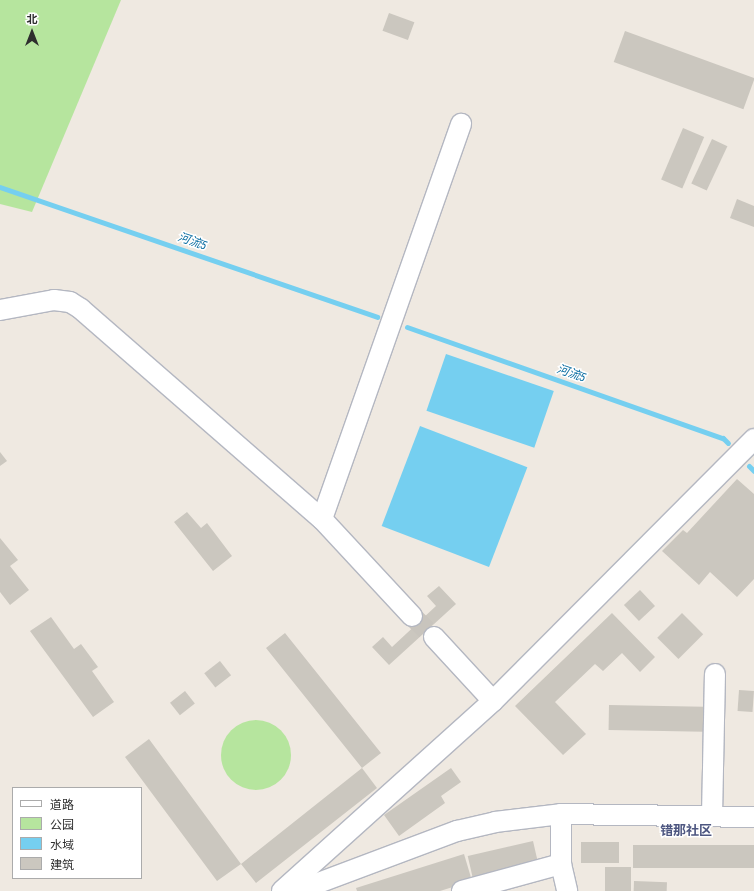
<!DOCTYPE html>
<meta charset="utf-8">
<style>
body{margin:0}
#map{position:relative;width:754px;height:891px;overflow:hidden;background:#efe9e1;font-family:"Roboto Condensed","Noto Sans SC",sans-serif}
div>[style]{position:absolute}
.green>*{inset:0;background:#b6e59e}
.round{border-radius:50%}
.water>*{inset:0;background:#75cff0;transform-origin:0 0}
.stream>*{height:5px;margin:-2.5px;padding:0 2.5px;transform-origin:2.5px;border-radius:2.5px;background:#75cff0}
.building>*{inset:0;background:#cbc7bf;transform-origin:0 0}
.minor-tunnel>*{height:20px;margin-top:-10px;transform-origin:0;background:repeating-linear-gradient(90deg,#c8c4bd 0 20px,transparent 0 30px)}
.roads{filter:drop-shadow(1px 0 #b4b7c1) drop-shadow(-1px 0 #b4b7c1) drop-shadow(0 1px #b4b7c1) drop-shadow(0 -1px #b4b7c1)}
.minor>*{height:20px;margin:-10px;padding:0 10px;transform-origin:10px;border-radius:10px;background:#fff}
span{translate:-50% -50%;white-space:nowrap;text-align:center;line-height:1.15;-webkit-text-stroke:3px #fff;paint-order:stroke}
.water-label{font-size:12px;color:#0d6fa3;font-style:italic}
.quarter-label{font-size:13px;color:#4d5680;font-weight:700}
.legend{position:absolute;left:12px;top:787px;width:130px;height:92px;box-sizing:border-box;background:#fff;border:1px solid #ababab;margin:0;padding:5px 7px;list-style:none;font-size:12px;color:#2e2e2e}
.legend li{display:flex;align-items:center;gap:8px;height:20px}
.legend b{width:20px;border:1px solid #ababab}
.north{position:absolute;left:12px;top:12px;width:40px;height:40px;-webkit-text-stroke:3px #fff;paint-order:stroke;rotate:0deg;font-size:11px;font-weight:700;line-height:16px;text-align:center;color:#2e2e2e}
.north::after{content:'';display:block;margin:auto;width:14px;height:18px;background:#2e2e2e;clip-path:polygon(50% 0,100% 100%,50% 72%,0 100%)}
</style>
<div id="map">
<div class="green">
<div style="clip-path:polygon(0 0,121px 0,32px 212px,0 204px)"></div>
<div class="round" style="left:221px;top:720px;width:70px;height:70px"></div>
</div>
<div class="water">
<div style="left:446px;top:354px;width:114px;height:60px;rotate:19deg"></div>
<div style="left:420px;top:426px;width:115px;height:107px;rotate:21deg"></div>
</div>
<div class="stream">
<div style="left:0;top:187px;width:399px;rotate:19deg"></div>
<div style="left:407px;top:327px;width:335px;rotate:19.4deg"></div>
<div style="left:723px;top:438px;width:7px;rotate:45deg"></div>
<div style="left:749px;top:466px;width:7px;rotate:45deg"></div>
</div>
<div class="building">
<div style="left:389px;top:13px;width:27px;height:19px;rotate:20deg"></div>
<div style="left:625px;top:31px;width:138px;height:33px;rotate:20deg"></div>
<div style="left:683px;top:128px;width:23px;height:56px;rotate:23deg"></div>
<div style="left:712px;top:139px;width:17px;height:49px;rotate:25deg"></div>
<div style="clip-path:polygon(737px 199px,754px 206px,754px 227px,730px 218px)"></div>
<div style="clip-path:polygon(0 452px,7px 461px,0 466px)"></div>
<div style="clip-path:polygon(737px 479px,754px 494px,754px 579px,737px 597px,710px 572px,699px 585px,662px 551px,683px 530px,687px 533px)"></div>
<div style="clip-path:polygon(187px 512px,201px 528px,207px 523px,232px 556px,213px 571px,174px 522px)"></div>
<div style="clip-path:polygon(0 538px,18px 560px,10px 566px,29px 590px,10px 605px,0 592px)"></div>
<div style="clip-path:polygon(439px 586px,456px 604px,389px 665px,372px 647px,383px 637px,392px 647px,436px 606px,427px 596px)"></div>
<div style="left:640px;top:590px;width:22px;height:22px;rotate:47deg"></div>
<div style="clip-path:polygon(612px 613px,655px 657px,640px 672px,622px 653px,603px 671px,595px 664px,555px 702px,586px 734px,563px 755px,515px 706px)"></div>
<div style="left:682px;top:613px;width:30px;height:35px;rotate:45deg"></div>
<div style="clip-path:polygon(51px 617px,74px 649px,81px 644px,98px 667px,92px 671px,114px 702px,93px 717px,30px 631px)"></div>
<div style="clip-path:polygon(285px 633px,381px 753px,362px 768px,377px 788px,256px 883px,241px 864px,217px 881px,125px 757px,149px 739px,241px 864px,362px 768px,266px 648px)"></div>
<div style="left:220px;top:661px;width:18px;height:20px;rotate:52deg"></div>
<div style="left:739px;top:690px;width:15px;height:21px;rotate:4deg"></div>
<div style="left:185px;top:691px;width:16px;height:19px;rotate:52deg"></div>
<div style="left:609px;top:705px;width:95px;height:25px;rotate:1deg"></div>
<div style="clip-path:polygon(451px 768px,461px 782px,441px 796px,445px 803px,399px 836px,384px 815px)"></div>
<div style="left:533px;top:841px;width:23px;height:67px;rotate:77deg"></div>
<div style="left:619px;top:842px;width:21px;height:38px;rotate:90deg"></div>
<div style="left:633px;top:845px;width:121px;height:23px"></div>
<div style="clip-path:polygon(464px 854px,472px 881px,440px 891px,357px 891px,356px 888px)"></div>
<div style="left:605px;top:867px;width:26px;height:24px"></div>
<div style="left:634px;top:881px;width:33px;height:10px;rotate:2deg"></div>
</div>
<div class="minor-tunnel">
<div style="left:412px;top:616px;width:30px;rotate:44deg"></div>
</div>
<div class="roads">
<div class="minor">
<div style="left:0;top:310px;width:55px;rotate:-10.5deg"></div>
<div style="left:54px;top:300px;width:16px;rotate:7deg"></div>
<div style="left:70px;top:302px;width:13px;rotate:32deg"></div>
<div style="left:81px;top:309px;width:320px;rotate:41.1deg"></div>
<div style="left:412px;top:616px;width:132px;rotate:-132.9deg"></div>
<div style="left:322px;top:519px;width:419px;rotate:-70.6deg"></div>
<div style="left:434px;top:637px;width:87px;rotate:47.3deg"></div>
<div style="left:561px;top:814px;width:50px;rotate:90deg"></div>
<div style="left:561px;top:864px;width:28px;rotate:77deg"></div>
<div style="left:712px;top:816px;width:142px;rotate:-88.8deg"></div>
<div style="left:282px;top:891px;width:284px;rotate:-42deg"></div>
<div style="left:493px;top:701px;width:370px;rotate:-45.1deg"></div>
<div style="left:297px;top:891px;width:171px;rotate:-20.6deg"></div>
<div style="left:457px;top:831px;width:39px;rotate:-13deg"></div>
<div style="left:495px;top:822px;width:66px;rotate:-6.9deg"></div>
<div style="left:561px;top:814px;width:193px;rotate:0.9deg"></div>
<div style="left:462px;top:891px;width:103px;rotate:-15.3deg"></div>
</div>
</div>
<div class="water-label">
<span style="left:192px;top:242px;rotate:19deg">河流5</span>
<span style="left:571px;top:374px;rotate:19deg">河流5</span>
</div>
<div class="quarter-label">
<span style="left:686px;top:831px">错那社区</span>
</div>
<ul class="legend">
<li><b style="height:5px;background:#fff"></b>道路</li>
<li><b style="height:11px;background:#b6e59e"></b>公园</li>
<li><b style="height:11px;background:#75cff0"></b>水域</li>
<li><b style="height:11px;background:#cbc7bf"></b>建筑</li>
</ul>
<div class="north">北</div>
</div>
